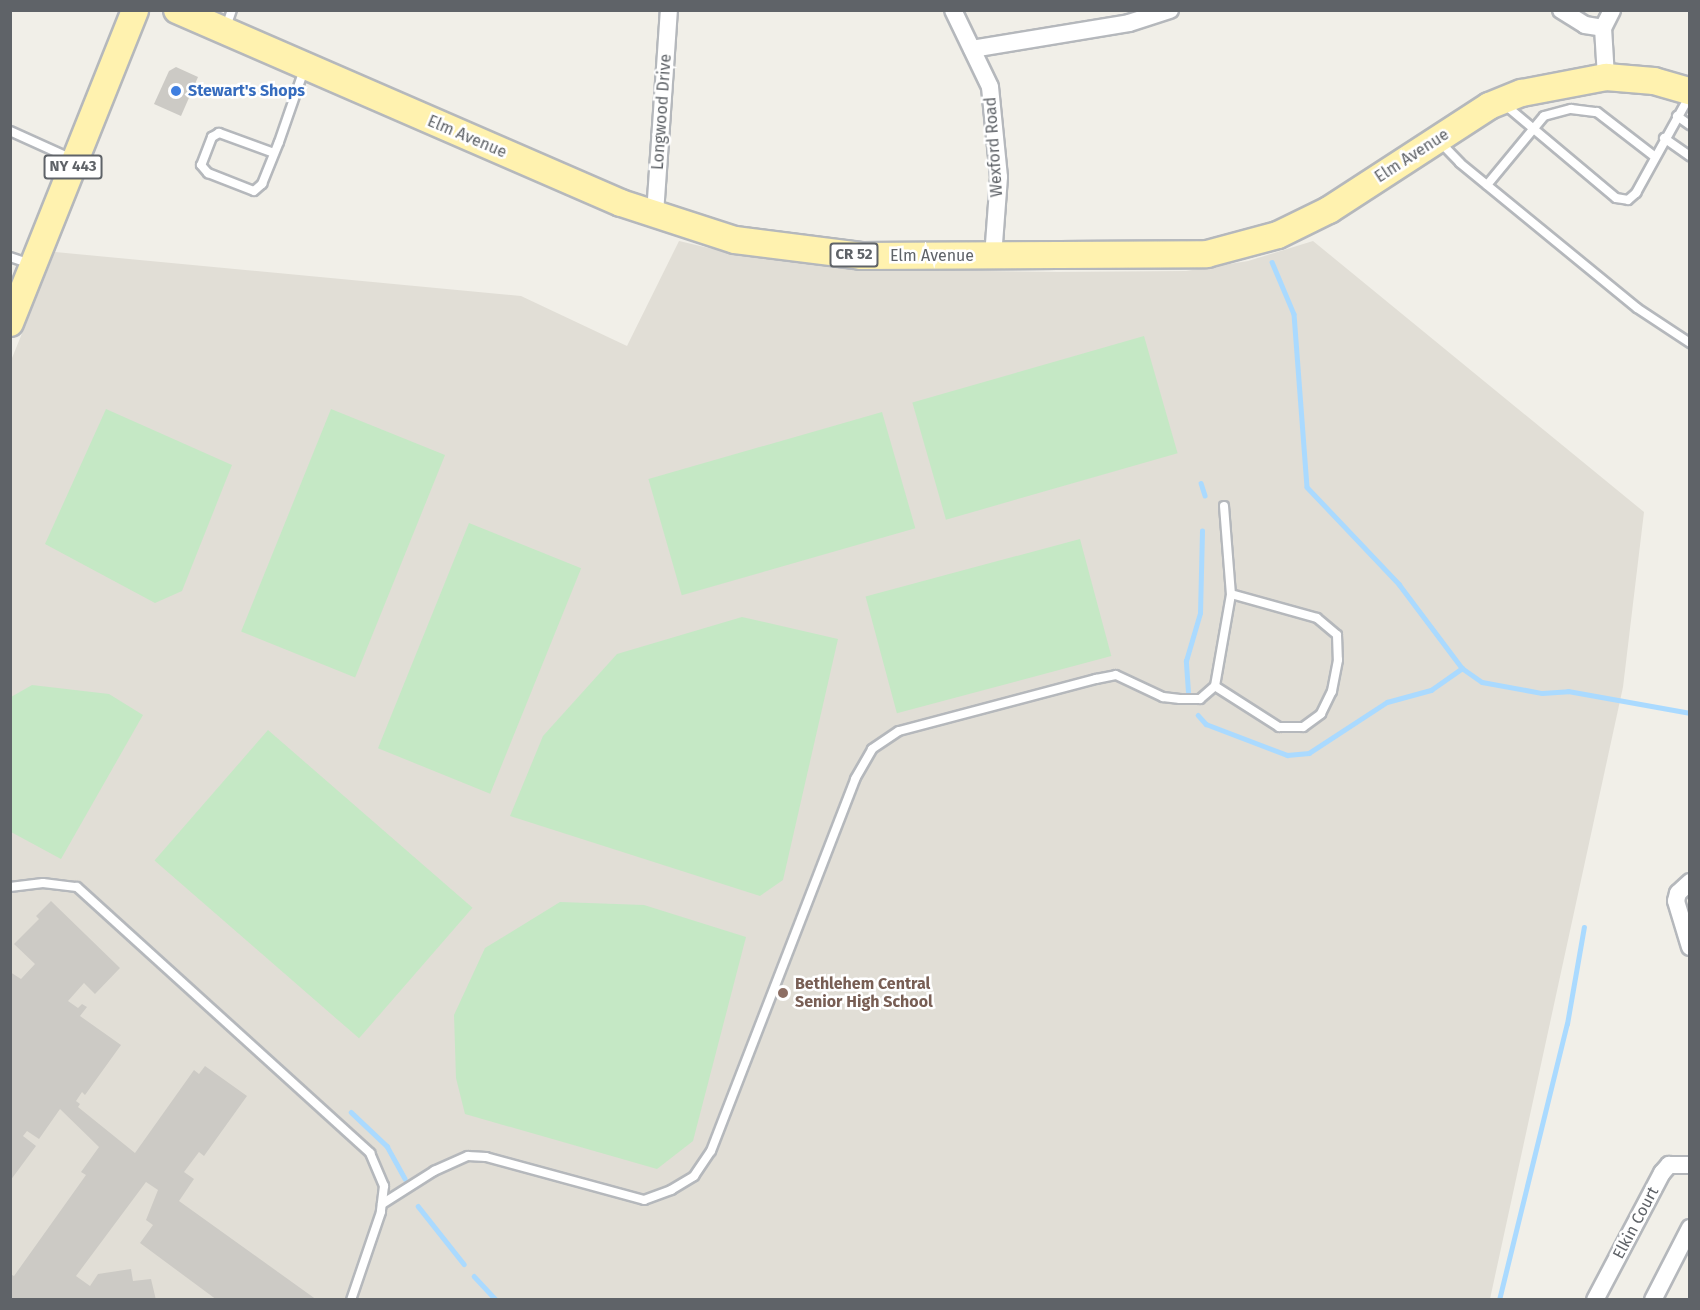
<!DOCTYPE html>
<style>
body{margin:0}
#map{position:relative;width:1700px;height:1310px;overflow:hidden;background:#f1efe8;font-family:"Fira Sans",sans-serif}
div>[style]{position:absolute}
.education>*{inset:0;background:#e1ded6}
.green>*{inset:0;background:#c5e8c5;transform-origin:0 0}
.stream>*{height:4.5px;margin:-2.25px;padding:0 2.25px;transform-origin:2.25px;border-radius:2.25px;background:#aadaff}
.building>*{inset:0;background:#cccac5}
.roads{filter:drop-shadow(2px 0 #b5b8bc) drop-shadow(-2px 0 #b5b8bc) drop-shadow(0 2px #b5b8bc) drop-shadow(0 -2px #b5b8bc)}
.lane>*{height:8px;margin:-4px;padding:0 4px;transform-origin:4px;border-radius:4px;background:#fff}
.street>*{height:16px;margin:-8px;padding:0 8px;transform-origin:8px;border-radius:8px;background:#fff}
.primary>*{height:26px;margin:-13px;padding:0 13px;transform-origin:13px;border-radius:13px;background:#fff2af}
.dots>*{width:16px;height:16px;translate:-50% -50%;box-sizing:border-box;border:3px solid #fff;border-radius:50%}
span{translate:-50% -50%;white-space:nowrap;text-align:center;line-height:1.15;-webkit-text-stroke:5px #fff;paint-order:stroke}
.shield-label span{padding:2px 4px;background:#fff;border:2px solid;border-radius:4px;-webkit-text-stroke-width:0}
.shield-label{font-size:15px;color:#5f6368;font-weight:700}
.shop-label{font-size:16px;color:#366cbe;font-weight:700}
.left{translate:0 -50%;text-align:left}
.street-label{font-size:16px;color:#5f6368}
.education-label{font-size:16px;color:#785e54;font-weight:700}
.frame{position:absolute;inset:0;border:12px solid #5f6368;pointer-events:none}
</style>
<div id="map">
<div class="education">
<div style="clip-path:polygon(679px 241px,743px 256px,849px 269px,1058px 272px,1186px 271px,1248px 261px,1313px 241px,1644px 512px,1623px 687px,1490px 1299px,11px 1299px,10px 363px,55px 252px,521px 296px,627px 346px)"></div>
</div>
<div class="green">
<div style="left:1144px;top:336px;width:122px;height:241px;rotate:74deg"></div>
<div style="clip-path:polygon(106px 409px,232px 465px,182px 591px,155px 603px,45px 544px)"></div>
<div style="left:331px;top:409px;width:123px;height:240px;rotate:22deg"></div>
<div style="left:882px;top:412px;width:121px;height:243px;rotate:74deg"></div>
<div style="left:469px;top:523px;width:121px;height:243px;rotate:22deg"></div>
<div style="left:1080px;top:539px;width:121px;height:222px;rotate:75deg"></div>
<div style="clip-path:polygon(742px 617px,838px 639px,783px 880px,760px 896px,510px 816px,543px 736px,617px 654px)"></div>
<div style="clip-path:polygon(32px 685px,109px 694px,143px 715px,61px 859px,11px 832px,11px 697px)"></div>
<div style="left:268px;top:730px;width:271px;height:173px;rotate:41deg"></div>
<div style="clip-path:polygon(560px 902px,644px 905px,746px 937px,693px 1141px,657px 1169px,465px 1114px,456px 1078px,454px 1015px,485px 948px)"></div>
</div>
<div class="stream">
<div style="left:1272px;top:262px;width:56px;rotate:67.1deg"></div>
<div style="left:1294px;top:314px;width:173px;rotate:85.7deg"></div>
<div style="left:1307px;top:487px;width:134px;rotate:46.5deg"></div>
<div style="left:1399px;top:584px;width:105px;rotate:53.1deg"></div>
<div style="left:1462px;top:668px;width:24px;rotate:35deg"></div>
<div style="left:1482px;top:682px;width:61px;rotate:10.4deg"></div>
<div style="left:1542px;top:693px;width:26px;rotate:-4deg"></div>
<div style="left:1568px;top:691px;width:124px;rotate:10.2deg"></div>
<div style="left:1201px;top:483px;width:13px;rotate:72deg"></div>
<div style="left:1188px;top:692px;width:31px;rotate:-94deg"></div>
<div style="left:1186px;top:661px;width:50px;rotate:-73.7deg"></div>
<div style="left:1200px;top:613px;width:82px;rotate:-88.6deg"></div>
<div style="left:1198px;top:715px;width:12px;rotate:48deg"></div>
<div style="left:1206px;top:724px;width:87px;rotate:20.9deg"></div>
<div style="left:1287px;top:755px;width:22px;rotate:-5deg"></div>
<div style="left:1309px;top:753px;width:93px;rotate:-33.2deg"></div>
<div style="left:1387px;top:702px;width:46px;rotate:-15.3deg"></div>
<div style="left:1431px;top:690px;width:38px;rotate:-35deg"></div>
<div style="left:351px;top:1112px;width:50px;rotate:43.4deg"></div>
<div style="left:387px;top:1146px;width:37px;rotate:61deg"></div>
<div style="left:418px;top:1206px;width:74px;rotate:51.6deg"></div>
<div style="left:474px;top:1276px;width:33px;rotate:47deg"></div>
<div style="left:1499px;top:1300px;width:284px;rotate:-76.2deg"></div>
<div style="left:1567px;top:1024px;width:98px;rotate:-80.1deg"></div>
</div>
<div class="building">
<div style="clip-path:polygon(176px 67px,198px 77px,181px 116px,154px 104px,169px 71px)"></div>
<div style="clip-path:polygon(51px 901px,120px 968px,95px 994px,84px 983px,68px 1001px,78px 1008px,82px 1004px,87px 1007px,80px 1016px,121px 1045px,85px 1095px,82px 1092px,76px 1101px,80px 1104px,78px 1107px,135px 1153px,194px 1070px,199px 1074px,205px 1066px,247px 1096px,204px 1156px,199px 1152px,184px 1172px,194px 1179px,179px 1201px,317px 1300px,217px 1300px,140px 1243px,153px 1225px,146px 1220px,158px 1190px,146px 1182px,76px 1276px,90px 1286px,98px 1274px,131px 1269px,133px 1281px,151px 1279px,156px 1300px,10px 1300px,10px 1274px,14px 1276px,86px 1175px,81px 1172px,99px 1147px,60px 1109px,39px 1139px,27px 1131px,23px 1136px,36px 1146px,10px 1181px,10px 972px,21px 979px,35px 964px,14px 944px,39px 919px,36px 916px)"></div>
</div>
<div class="roads">
<div class="lane">
<div style="left:226px;top:27px;width:18px;rotate:-71deg"></div>
<div style="left:1504px;top:104px;width:146px;rotate:40deg"></div>
<div style="left:1616px;top:198px;width:12px;rotate:9deg"></div>
<div style="left:1628px;top:200px;width:11px;rotate:-41deg"></div>
<div style="left:1636px;top:193px;width:112px;rotate:-61.1deg"></div>
<div style="left:1677px;top:116px;width:16px;rotate:35deg"></div>
<div style="left:10px;top:131px;width:68px;rotate:24.3deg"></div>
<div style="left:1664px;top:138px;width:32px;rotate:35deg"></div>
<div style="left:1439px;top:141px;width:30px;rotate:46deg"></div>
<div style="left:1460px;top:163px;width:229px;rotate:39.3deg"></div>
<div style="left:1637px;top:308px;width:64px;rotate:33.4deg"></div>
<div style="left:274px;top:153px;width:59px;rotate:-160deg"></div>
<div style="left:219px;top:133px;width:8px;rotate:150deg"></div>
<div style="left:212px;top:137px;width:30px;rotate:111deg"></div>
<div style="left:201px;top:165px;width:11px;rotate:49deg"></div>
<div style="left:208px;top:173px;width:49px;rotate:21.4deg"></div>
<div style="left:254px;top:191px;width:11px;rotate:-41deg"></div>
<div style="left:262px;top:184px;width:45px;rotate:-68deg"></div>
<div style="left:279px;top:142px;width:76px;rotate:-70.9deg"></div>
<div style="left:1487px;top:185px;width:89px;rotate:-50.4deg"></div>
<div style="left:1544px;top:116px;width:28px;rotate:-15deg"></div>
<div style="left:1571px;top:109px;width:26px;rotate:7deg"></div>
<div style="left:1597px;top:112px;width:72px;rotate:37.7deg"></div>
<div style="left:10px;top:257px;width:21px;rotate:19deg"></div>
<div style="left:1224px;top:506px;width:88px;rotate:85.5deg"></div>
<div style="left:1231px;top:594px;width:89px;rotate:15.6deg"></div>
<div style="left:1317px;top:618px;width:26px;rotate:40deg"></div>
<div style="left:1337px;top:635px;width:25px;rotate:88deg"></div>
<div style="left:1338px;top:660px;width:32px;rotate:101deg"></div>
<div style="left:1332px;top:691px;width:25px;rotate:116deg"></div>
<div style="left:1321px;top:714px;width:22px;rotate:144deg"></div>
<div style="left:1303px;top:727px;width:24px;rotate:180deg"></div>
<div style="left:1279px;top:727px;width:76px;rotate:-147.4deg"></div>
<div style="left:1215px;top:686px;width:93px;rotate:-80.1deg"></div>
<div style="left:10px;top:887px;width:33px;rotate:-7deg"></div>
<div style="left:43px;top:883px;width:34px;rotate:7deg"></div>
<div style="left:77px;top:887px;width:396px;rotate:42.2deg"></div>
<div style="left:370px;top:1153px;width:36px;rotate:67deg"></div>
<div style="left:384px;top:1186px;width:26px;rotate:97deg"></div>
<div style="left:381px;top:1212px;width:93px;rotate:108.8deg"></div>
<div style="left:382px;top:1204px;width:62px;rotate:-32.4deg"></div>
<div style="left:434px;top:1171px;width:37px;rotate:-24deg"></div>
<div style="left:468px;top:1156px;width:18px;rotate:3deg"></div>
<div style="left:486px;top:1157px;width:164px;rotate:15.2deg"></div>
<div style="left:644px;top:1200px;width:29px;rotate:-20deg"></div>
<div style="left:671px;top:1190px;width:27px;rotate:-31deg"></div>
<div style="left:694px;top:1176px;width:30px;rotate:-56deg"></div>
<div style="left:711px;top:1151px;width:399px;rotate:-68.8deg"></div>
<div style="left:855px;top:779px;width:34px;rotate:-60deg"></div>
<div style="left:872px;top:749px;width:32px;rotate:-34deg"></div>
<div style="left:899px;top:731px;width:204px;rotate:-14.8deg"></div>
<div style="left:1096px;top:679px;width:20px;rotate:-11deg"></div>
<div style="left:1116px;top:675px;width:52px;rotate:25.1deg"></div>
<div style="left:1163px;top:697px;width:17px;rotate:7deg"></div>
<div style="left:1180px;top:699px;width:20px"></div>
<div style="left:1200px;top:699px;width:20px;rotate:-41deg"></div>
</div>
<div class="street">
<div style="left:953px;top:10px;width:85px;rotate:64.3deg"></div>
<div style="left:990px;top:87px;width:90px;rotate:84.3deg"></div>
<div style="left:999px;top:177px;width:79px;rotate:94.3deg"></div>
<div style="left:1561px;top:10px;width:28px;rotate:32deg"></div>
<div style="left:1585px;top:25px;width:18px;rotate:9deg"></div>
<div style="left:972px;top:49px;width:159px;rotate:-9.4deg"></div>
<div style="left:1129px;top:23px;width:43px;rotate:-17.6deg"></div>
<div style="left:1606px;top:77px;width:49px;rotate:-93.5deg"></div>
<div style="left:1603px;top:28px;width:20px;rotate:-63deg"></div>
<div style="left:655px;top:214px;width:204px;rotate:-86.1deg"></div>
<div style="left:1690px;top:882px;width:16px;rotate:137deg"></div>
<div style="left:1678px;top:893px;width:8px;rotate:104deg"></div>
<div style="left:1676px;top:901px;width:48px;rotate:73.1deg"></div>
<div style="left:1595px;top:1300px;width:144px;rotate:-62.2deg"></div>
<div style="left:1662px;top:1173px;width:11px;rotate:-49deg"></div>
<div style="left:1669px;top:1165px;width:21px"></div>
<div style="left:1653px;top:1300px;width:81px;rotate:-62.8deg"></div>
</div>
<div class="primary">
<div style="left:177px;top:10px;width:484px;rotate:23.5deg"></div>
<div style="left:621px;top:203px;width:120px;rotate:18deg"></div>
<div style="left:735px;top:240px;width:127px;rotate:7.2deg"></div>
<div style="left:861px;top:256px;width:346px;rotate:-0.3deg"></div>
<div style="left:1207px;top:254px;width:73px;rotate:-15deg"></div>
<div style="left:1278px;top:235px;width:57px;rotate:-26.1deg"></div>
<div style="left:1329px;top:210px;width:191px;rotate:-33deg"></div>
<div style="left:1489px;top:106px;width:35px;rotate:-22deg"></div>
<div style="left:1522px;top:93px;width:86px;rotate:-10.8deg"></div>
<div style="left:1606px;top:77px;width:48px;rotate:4.8deg"></div>
<div style="left:1654px;top:81px;width:37px;rotate:16deg"></div>
<div style="left:10px;top:323px;width:337px;rotate:-68.2deg"></div>
</div>
</div>
<div class="dots">
<div style="left:176px;top:91px;background:#3f7fe0"></div>
<div style="left:783px;top:993px;background:#8d6e63"></div>
</div>
<div class="shield-label">
<span style="left:73px;top:167px">NY 443</span>
<span style="left:854px;top:255px">CR 52</span>
</div>
<div class="shop-label">
<span class="left" style="left:188px;top:91px">Stewart's Shops</span>
</div>
<div class="street-label">
<span style="left:662px;top:112px;rotate:-86deg">Longwood Drive</span>
<span style="left:467px;top:137px;rotate:23deg">Elm Avenue</span>
<span style="left:994px;top:147px;rotate:-94deg">Wexford Road</span>
<span style="left:1412px;top:156px;rotate:-33deg">Elm Avenue</span>
<span style="left:932px;top:256px">Elm Avenue</span>
<span style="left:1636px;top:1223px;rotate:-62deg">Elkin Court</span>
</div>
<div class="education-label">
<span class="left" style="left:795px;top:993px">Bethlehem Central<br>Senior High School</span>
</div>
<div class="frame"></div>
</div>
